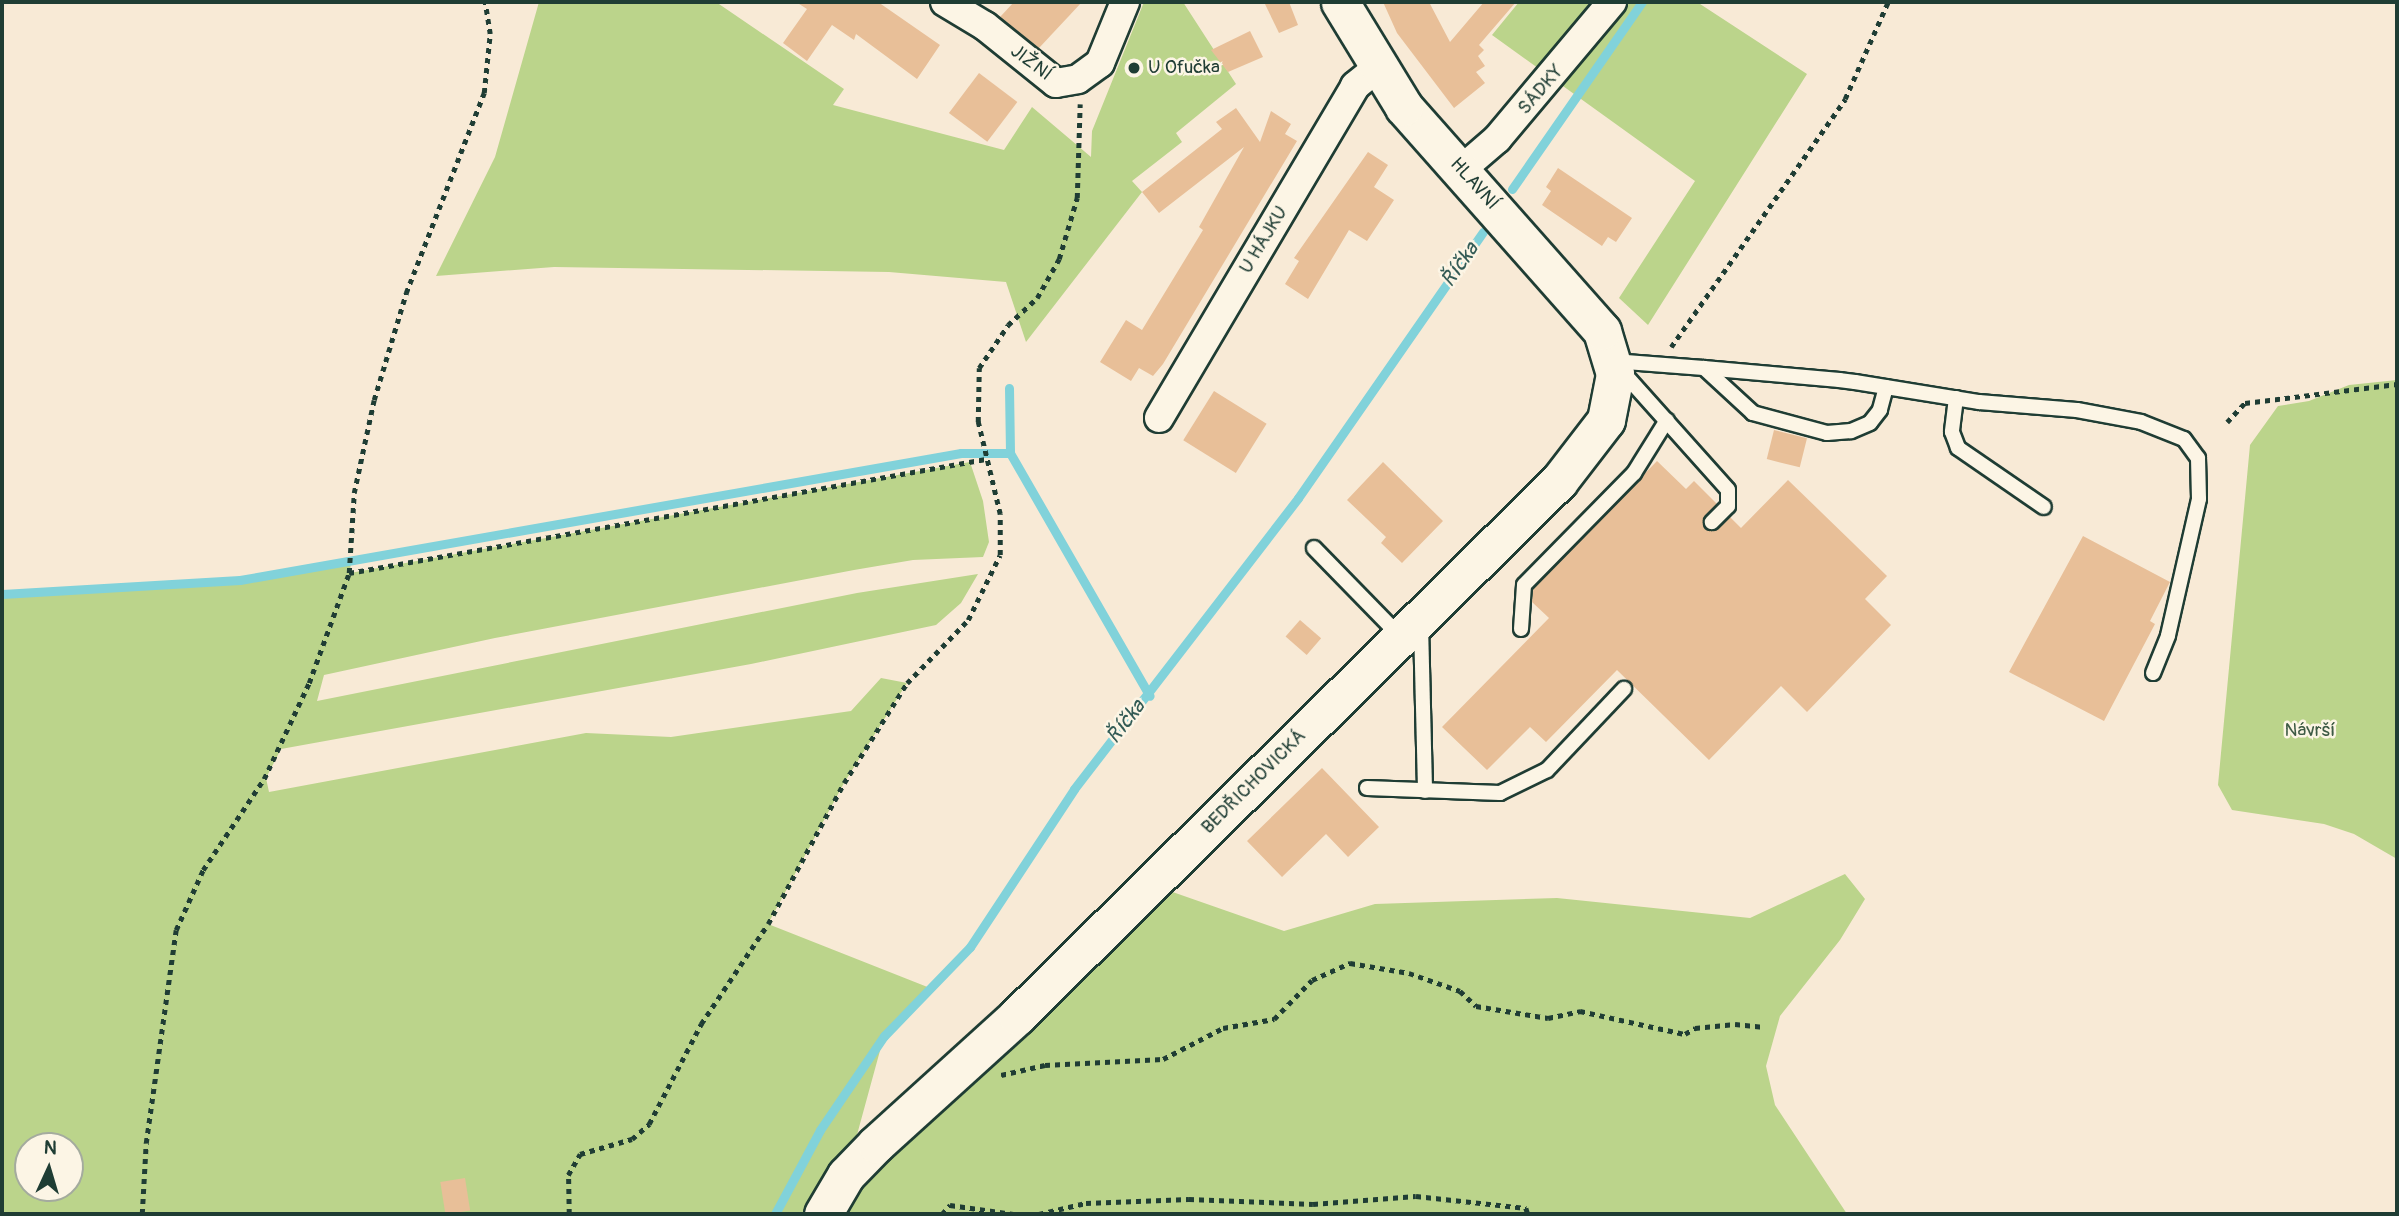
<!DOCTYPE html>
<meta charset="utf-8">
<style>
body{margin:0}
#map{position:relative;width:2399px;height:1216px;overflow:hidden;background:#f8ead6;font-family:Pangolin,sans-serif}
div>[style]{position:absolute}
.green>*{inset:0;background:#bbd48b}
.stream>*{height:9px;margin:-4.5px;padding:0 4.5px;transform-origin:4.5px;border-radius:4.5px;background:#81d2da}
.building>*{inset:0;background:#e8bf98;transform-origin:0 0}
.path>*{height:4.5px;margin-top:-2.25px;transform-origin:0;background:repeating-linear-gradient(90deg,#1f3d34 0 5px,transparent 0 10px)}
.roads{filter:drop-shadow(2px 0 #1f3d34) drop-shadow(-2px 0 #1f3d34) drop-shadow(0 2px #1f3d34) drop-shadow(0 -2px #1f3d34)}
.service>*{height:14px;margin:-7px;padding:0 7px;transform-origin:7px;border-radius:7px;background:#fcf5e5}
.minor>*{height:28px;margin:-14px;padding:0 14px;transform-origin:14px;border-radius:14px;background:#fcf5e5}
.tertiary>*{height:37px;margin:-18.5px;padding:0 18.5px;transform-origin:18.5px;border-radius:18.5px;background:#fcf5e5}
.dots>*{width:19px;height:19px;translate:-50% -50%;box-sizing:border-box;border:4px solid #fcf5e5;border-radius:50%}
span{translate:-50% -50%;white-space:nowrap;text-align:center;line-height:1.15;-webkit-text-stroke:5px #fcf5e5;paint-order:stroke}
.street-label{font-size:19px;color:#1f3d34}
.poi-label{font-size:19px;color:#1f3d34}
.left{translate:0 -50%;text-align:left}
.park-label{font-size:19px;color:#3e5b45}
.water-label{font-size:21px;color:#335b55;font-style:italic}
.frame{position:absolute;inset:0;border:4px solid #1f3d34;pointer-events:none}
.north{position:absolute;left:14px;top:1132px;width:70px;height:70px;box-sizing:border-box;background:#fcf5e5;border:2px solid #a4ab9e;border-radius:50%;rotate:4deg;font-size:19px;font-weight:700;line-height:28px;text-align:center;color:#1f3d34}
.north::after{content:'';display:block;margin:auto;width:24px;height:32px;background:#1f3d34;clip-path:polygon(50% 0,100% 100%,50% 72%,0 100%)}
</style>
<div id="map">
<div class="green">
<div style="clip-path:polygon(539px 2px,716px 2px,844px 89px,833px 105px,1004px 150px,1032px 107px,1091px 157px,1092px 131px,1144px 2px,1183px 2px,1236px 84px,1176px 133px,1182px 142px,1132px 181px,1142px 192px,1026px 342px,1006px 282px,889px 272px,554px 267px,436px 276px,495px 157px)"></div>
<div style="clip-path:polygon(1519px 2px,1697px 2px,1807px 74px,1648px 325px,1619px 298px,1695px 181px,1492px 35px)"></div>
<div style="clip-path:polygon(2397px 380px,2397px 859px,2354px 834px,2324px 824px,2232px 810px,2218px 785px,2250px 445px,2278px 406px,2309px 401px,2349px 385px)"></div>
<div style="clip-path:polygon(evenodd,970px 462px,983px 501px,989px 542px,983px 557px,913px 560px,854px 570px,495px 638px,324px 675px,317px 701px,857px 593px,978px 574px,961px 603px,936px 625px,751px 664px,281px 749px,266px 778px,269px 792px,586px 733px,671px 737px,851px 711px,881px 678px,907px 683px,844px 783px,768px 924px,930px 988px,884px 1036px,846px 1175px,823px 1214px,2px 1214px,2px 594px,240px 580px,351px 560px,350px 573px,970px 462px,28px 1146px,70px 1146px,70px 1188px,28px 1188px,28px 1146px)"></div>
<div style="clip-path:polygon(1845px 874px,1865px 899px,1840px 940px,1780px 1016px,1766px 1066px,1775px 1105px,1847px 1214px,839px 1214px,868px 1169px,1164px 889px,1284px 931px,1375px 904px,1557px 898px,1750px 918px)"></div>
</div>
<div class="stream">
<div style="left:1512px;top:189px;width:228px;rotate:-55.2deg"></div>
<div style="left:1009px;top:388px;width:65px;rotate:89.1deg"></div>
<div style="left:1010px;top:453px;width:280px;rotate:60.1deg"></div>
<div style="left:2px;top:594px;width:238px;rotate:-3.4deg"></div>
<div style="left:240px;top:580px;width:732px;rotate:-9.99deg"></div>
<div style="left:961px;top:453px;width:49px"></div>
<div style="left:775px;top:1214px;width:95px;rotate:-61.8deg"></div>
<div style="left:820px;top:1130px;width:114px;rotate:-55.8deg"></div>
<div style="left:884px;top:1036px;width:124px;rotate:-46deg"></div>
<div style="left:970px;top:947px;width:189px;rotate:-56.6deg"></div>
<div style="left:1074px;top:789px;width:367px;rotate:-52.4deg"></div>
<div style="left:1298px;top:498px;width:324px;rotate:-55.2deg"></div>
</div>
<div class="building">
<div style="clip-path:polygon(796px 2px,878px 2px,940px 45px,917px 79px,856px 34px,854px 40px,832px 25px,807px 61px,783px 43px,807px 9px)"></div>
<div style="clip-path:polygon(1014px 2px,1082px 2px,1039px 48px,1000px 17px)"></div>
<div style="clip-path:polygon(1264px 2px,1289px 2px,1298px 25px,1279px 33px)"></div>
<div style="clip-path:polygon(1383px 2px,1429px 2px,1450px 42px,1484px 2px,1516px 2px,1479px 45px,1484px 50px,1478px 56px,1485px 66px,1476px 72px,1485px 83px,1454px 108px,1397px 33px)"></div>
<div style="clip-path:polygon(1250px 31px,1263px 57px,1228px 72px,1211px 50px)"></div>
<div style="left:979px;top:73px;width:48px;height:50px;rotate:37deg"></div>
<div style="clip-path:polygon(1236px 108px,1260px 142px,1271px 111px,1291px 124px,1285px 134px,1297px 141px,1163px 364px,1153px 376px,1139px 368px,1131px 381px,1100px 362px,1126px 320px,1142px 330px,1203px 230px,1199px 227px,1244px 147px,1159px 213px,1142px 192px,1222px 129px,1216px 122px)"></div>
<div style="clip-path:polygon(1368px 152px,1388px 165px,1374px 187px,1394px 200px,1367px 241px,1349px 230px,1308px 299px,1285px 284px,1299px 261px,1294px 258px)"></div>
<div style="clip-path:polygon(1558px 168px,1632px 218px,1616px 242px,1608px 237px,1602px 246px,1542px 205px,1551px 191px,1546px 187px)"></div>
<div style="left:1214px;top:391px;width:62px;height:58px;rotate:32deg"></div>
<div style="left:1774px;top:430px;width:34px;height:30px;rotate:14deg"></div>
<div style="clip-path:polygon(1657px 461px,1686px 489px,1694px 481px,1717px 504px,1703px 520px,1710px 531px,1730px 517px,1741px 528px,1788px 480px,1887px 576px,1865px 599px,1891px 625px,1807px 712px,1781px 686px,1709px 760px,1617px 670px,1546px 742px,1530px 727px,1487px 770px,1442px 727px,1549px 618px,1532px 602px,1533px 589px)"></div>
<div style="clip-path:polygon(1383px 462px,1443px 521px,1402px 563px,1381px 543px,1386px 537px,1347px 500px)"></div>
<div style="clip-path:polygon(2083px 536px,2170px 582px,2150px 621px,2155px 624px,2104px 721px,2009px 672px)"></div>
<div style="left:1300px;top:620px;width:28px;height:22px;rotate:41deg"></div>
<div style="clip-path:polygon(1322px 768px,1379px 827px,1348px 857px,1326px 834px,1282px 877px,1247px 841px)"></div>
<div style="left:465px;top:1178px;width:33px;height:25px;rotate:81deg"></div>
</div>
<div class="path">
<div style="left:1671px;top:347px;width:303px;rotate:-54.9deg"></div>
<div style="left:1845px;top:99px;width:106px;rotate:-66.1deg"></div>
<div style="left:2227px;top:422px;width:26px;rotate:-47deg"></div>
<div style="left:2245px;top:403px;width:153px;rotate:-7.1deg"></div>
<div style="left:349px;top:573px;width:647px;rotate:-10.15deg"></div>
<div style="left:1001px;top:1075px;width:45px;rotate:-12.8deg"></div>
<div style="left:1045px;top:1065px;width:118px;rotate:-2.9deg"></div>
<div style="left:1163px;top:1059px;width:68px;rotate:-27.3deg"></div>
<div style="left:1223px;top:1028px;width:52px;rotate:-10deg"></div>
<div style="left:1274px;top:1019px;width:54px;rotate:-45.7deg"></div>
<div style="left:1312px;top:980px;width:42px;rotate:-24.1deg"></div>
<div style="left:1350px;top:963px;width:60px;rotate:9.6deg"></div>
<div style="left:1409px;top:973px;width:54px;rotate:19.4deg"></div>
<div style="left:1460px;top:991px;width:22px;rotate:43deg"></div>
<div style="left:1476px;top:1006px;width:73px;rotate:9.5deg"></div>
<div style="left:1548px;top:1018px;width:33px;rotate:-12deg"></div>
<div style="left:1580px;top:1011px;width:107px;rotate:12.4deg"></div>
<div style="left:1685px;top:1034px;width:12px;rotate:-31deg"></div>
<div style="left:1695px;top:1028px;width:40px;rotate:-5.7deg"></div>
<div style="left:1735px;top:1024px;width:27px;rotate:6deg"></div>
<div style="left:142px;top:1214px;width:71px;rotate:-86.8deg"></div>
<div style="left:146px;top:1143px;width:215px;rotate:-82deg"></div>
<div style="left:176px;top:930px;width:66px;rotate:-65.8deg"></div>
<div style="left:203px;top:870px;width:110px;rotate:-56.2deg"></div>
<div style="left:264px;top:779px;width:106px;rotate:-64.9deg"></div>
<div style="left:309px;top:683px;width:117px;rotate:-70deg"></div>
<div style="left:349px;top:573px;width:80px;rotate:-86.4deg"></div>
<div style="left:354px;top:493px;width:95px;rotate:-77.9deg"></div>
<div style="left:374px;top:400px;width:112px;rotate:-73.3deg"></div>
<div style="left:406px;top:293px;width:215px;rotate:-68.7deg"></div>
<div style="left:484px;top:93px;width:59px;rotate:-84.2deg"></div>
<div style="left:490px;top:34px;width:32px;rotate:-99deg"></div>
<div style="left:569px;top:1214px;width:39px;rotate:-91deg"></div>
<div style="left:568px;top:1175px;width:24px;rotate:-60deg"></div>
<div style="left:580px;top:1154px;width:54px;rotate:-16.1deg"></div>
<div style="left:632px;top:1139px;width:23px;rotate:-41deg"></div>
<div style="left:649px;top:1124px;width:113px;rotate:-62.5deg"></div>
<div style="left:701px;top:1024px;width:120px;rotate:-56.2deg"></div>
<div style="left:768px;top:924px;width:160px;rotate:-61.7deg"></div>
<div style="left:844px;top:783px;width:118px;rotate:-57.8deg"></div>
<div style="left:907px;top:683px;width:88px;rotate:-45.9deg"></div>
<div style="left:968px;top:620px;width:72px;rotate:-63.8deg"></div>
<div style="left:1000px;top:555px;width:41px;rotate:-90deg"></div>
<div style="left:1000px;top:514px;width:95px;rotate:-103.4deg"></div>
<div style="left:978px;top:422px;width:54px;rotate:-88.9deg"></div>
<div style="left:979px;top:368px;width:52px;rotate:-56deg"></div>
<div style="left:1008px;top:325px;width:40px;rotate:-43deg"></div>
<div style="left:1037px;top:298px;width:45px;rotate:-60.6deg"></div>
<div style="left:1059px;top:259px;width:64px;rotate:-73.6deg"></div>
<div style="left:1077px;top:198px;width:94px;rotate:-88.2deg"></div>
<div style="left:942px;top:1214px;width:12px;rotate:-48deg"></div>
<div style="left:950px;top:1205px;width:64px;rotate:8.1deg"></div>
<div style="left:1039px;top:1214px;width:48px;rotate:-13.2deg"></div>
<div style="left:1086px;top:1203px;width:103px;rotate:-2.2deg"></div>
<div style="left:1189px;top:1199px;width:124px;rotate:2.3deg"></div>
<div style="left:1313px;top:1204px;width:103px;rotate:-4.4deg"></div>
<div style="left:1416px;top:1196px;width:111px;rotate:6.2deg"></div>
<div style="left:1526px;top:1208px;width:6px;rotate:72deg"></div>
</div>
<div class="roads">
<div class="service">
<div style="left:1613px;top:361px;width:91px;rotate:4.4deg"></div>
<div style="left:1620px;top:369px;width:162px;rotate:48.2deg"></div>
<div style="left:1728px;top:490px;width:16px;rotate:90deg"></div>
<div style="left:1728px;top:506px;width:23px;rotate:135deg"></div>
<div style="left:1886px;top:387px;width:24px;rotate:105deg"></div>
<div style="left:1880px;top:410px;width:16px;rotate:128deg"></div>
<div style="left:1870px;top:423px;width:21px;rotate:157deg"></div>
<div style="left:1851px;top:431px;width:24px;rotate:175deg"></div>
<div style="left:1827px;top:433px;width:77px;rotate:-164.9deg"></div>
<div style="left:1753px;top:413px;width:67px;rotate:-137.4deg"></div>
<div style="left:1704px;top:368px;width:136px;rotate:5.1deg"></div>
<div style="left:1839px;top:380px;width:16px;rotate:7deg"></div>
<div style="left:1855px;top:382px;width:126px;rotate:9.2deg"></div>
<div style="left:1979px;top:402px;width:98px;rotate:4.7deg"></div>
<div style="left:2077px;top:410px;width:65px;rotate:10.6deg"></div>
<div style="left:2141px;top:422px;width:46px;rotate:21.6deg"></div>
<div style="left:2184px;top:439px;width:24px;rotate:54deg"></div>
<div style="left:2198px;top:458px;width:41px;rotate:88.6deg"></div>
<div style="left:2199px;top:499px;width:140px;rotate:102.8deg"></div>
<div style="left:2168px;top:636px;width:40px;rotate:112deg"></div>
<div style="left:1956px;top:398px;width:34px;rotate:97deg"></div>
<div style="left:1952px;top:432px;width:17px;rotate:69deg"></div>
<div style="left:1958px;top:448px;width:104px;rotate:34.5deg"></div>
<div style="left:1314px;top:548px;width:124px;rotate:45.7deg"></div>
<div style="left:1421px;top:625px;width:166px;rotate:88.6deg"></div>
<div style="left:1521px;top:629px;width:44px;rotate:-86.1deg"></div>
<div style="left:1524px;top:585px;width:157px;rotate:-45.5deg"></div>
<div style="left:1634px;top:473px;width:62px;rotate:-58.1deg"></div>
<div style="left:1367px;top:788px;width:133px;rotate:2.2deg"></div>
<div style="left:1500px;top:793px;width:52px;rotate:-26.1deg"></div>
<div style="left:1547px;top:770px;width:112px;rotate:-46.5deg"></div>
</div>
<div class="minor">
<div style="left:945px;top:2px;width:47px;rotate:31deg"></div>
<div style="left:985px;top:26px;width:91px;rotate:38.8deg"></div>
<div style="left:1056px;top:83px;width:22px;rotate:-10deg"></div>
<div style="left:1078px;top:79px;width:27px;rotate:-36deg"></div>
<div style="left:1100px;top:63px;width:66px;rotate:-67.7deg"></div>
<div style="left:1461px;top:170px;width:48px;rotate:-40.7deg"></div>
<div style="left:1497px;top:139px;width:179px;rotate:-50deg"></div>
<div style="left:1159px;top:418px;width:386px;rotate:-59.4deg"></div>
<div style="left:1355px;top:86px;width:28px;rotate:-39deg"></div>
</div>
<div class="tertiary">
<div style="left:823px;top:1214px;width:45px;rotate:-59.5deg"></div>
<div style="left:846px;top:1175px;width:43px;rotate:-45.9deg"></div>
<div style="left:876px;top:1144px;width:190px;rotate:-42.2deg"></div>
<div style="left:1017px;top:1016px;width:762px;rotate:-44.63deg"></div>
<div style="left:1559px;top:481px;width:77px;rotate:-52.4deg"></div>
<div style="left:1606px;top:420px;width:47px;rotate:-78.9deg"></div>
<div style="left:1615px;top:374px;width:45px;rotate:-106.8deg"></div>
<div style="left:1602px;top:331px;width:299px;rotate:-131.5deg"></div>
<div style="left:1404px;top:107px;width:123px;rotate:-121.4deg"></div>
</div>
</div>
<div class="dots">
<div style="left:1134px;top:68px;background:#1f3d34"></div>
</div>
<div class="street-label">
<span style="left:1031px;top:63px;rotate:37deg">JIŽNÍ</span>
<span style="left:1541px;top:90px;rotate:-49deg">SÁDKY</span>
<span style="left:1474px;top:184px;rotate:48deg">HLAVNÍ</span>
<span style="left:1264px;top:240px;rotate:-59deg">U HÁJKU</span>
<span style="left:1254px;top:782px;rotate:-45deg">BEDŘICHOVICKÁ</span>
</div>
<div class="poi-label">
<span class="left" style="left:1148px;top:68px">U Ofučka</span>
</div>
<div class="park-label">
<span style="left:2310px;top:731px">Návrší</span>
</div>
<div class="water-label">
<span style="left:1460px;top:265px;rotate:-55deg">Říčka</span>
<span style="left:1126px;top:722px;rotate:-52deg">Říčka</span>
</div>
<div class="frame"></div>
<div class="north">N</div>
</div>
